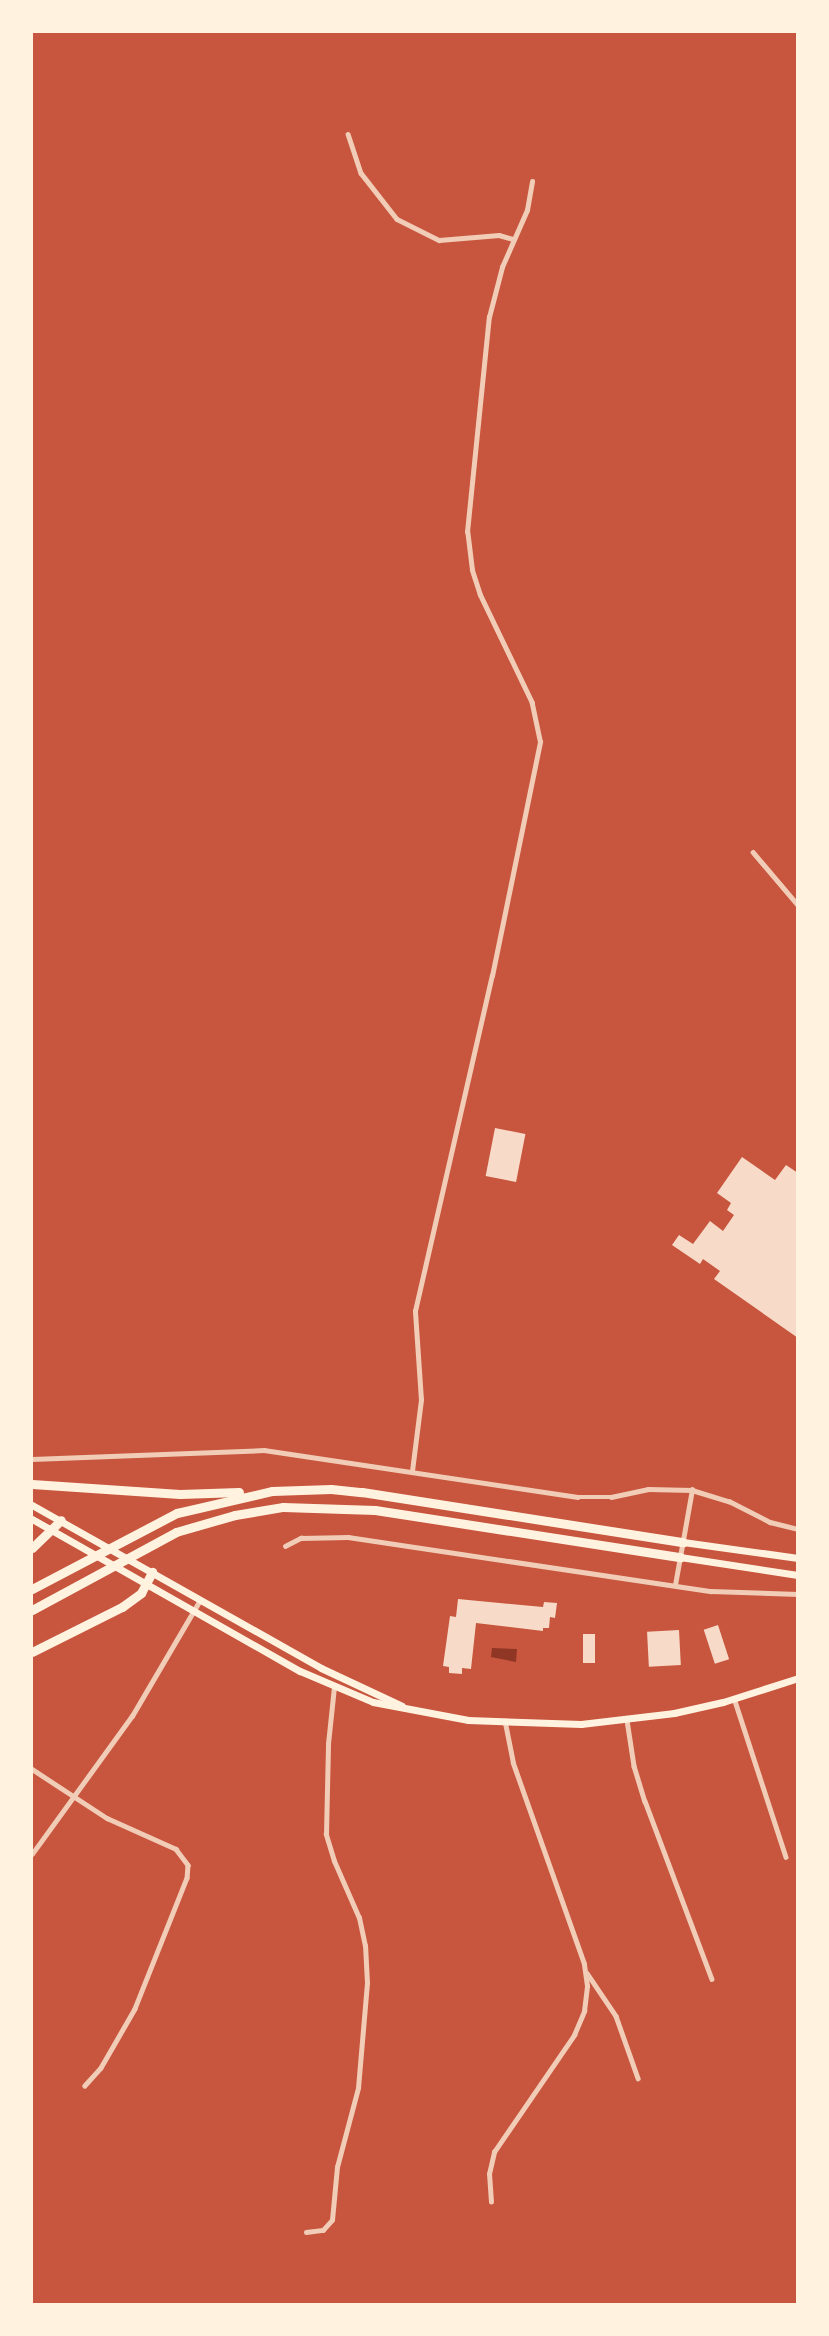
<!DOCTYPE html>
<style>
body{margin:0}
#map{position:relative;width:829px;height:2336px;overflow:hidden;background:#c8553d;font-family:"Fira Sans Condensed",sans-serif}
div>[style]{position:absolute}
.water>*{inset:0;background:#8f3625}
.building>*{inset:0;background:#f7dbc8;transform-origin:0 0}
.minor>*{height:4.5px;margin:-2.25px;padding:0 2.25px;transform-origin:2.25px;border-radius:2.25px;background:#f1ccb7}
.primary>*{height:7px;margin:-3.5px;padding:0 3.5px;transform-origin:3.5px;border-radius:3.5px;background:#fff3e0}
.motorway>*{height:9px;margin:-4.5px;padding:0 4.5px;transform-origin:4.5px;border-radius:4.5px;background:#fff3e0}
span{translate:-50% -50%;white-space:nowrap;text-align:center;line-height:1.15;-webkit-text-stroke:6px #fff3e0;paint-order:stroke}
.frame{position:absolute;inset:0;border:33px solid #fff3e0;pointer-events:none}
</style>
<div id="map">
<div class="water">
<div style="clip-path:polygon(492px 1648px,517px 1649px,516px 1662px,491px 1657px)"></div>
</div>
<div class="building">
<div style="left:495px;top:1128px;width:31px;height:49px;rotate:11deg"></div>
<div style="clip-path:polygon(742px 1157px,775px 1180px,786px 1165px,798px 1173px,798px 1338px,714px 1279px,720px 1271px,703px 1259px,700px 1264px,672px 1245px,679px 1235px,693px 1244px,710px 1221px,723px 1231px,734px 1215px,727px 1210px,731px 1203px,717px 1193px)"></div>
<div style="clip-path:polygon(458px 1599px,543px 1607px,544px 1602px,557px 1603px,555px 1618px,550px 1617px,549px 1628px,543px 1628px,543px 1631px,476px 1623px,471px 1669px,462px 1668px,462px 1674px,449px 1673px,449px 1667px,443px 1666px,450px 1616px,456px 1617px)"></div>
<div style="left:718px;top:1625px;width:36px;height:15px;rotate:72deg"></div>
<div style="left:679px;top:1630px;width:35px;height:32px;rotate:87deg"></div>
<div style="left:583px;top:1634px;width:12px;height:29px"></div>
</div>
<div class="minor">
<div style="left:348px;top:134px;width:41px;rotate:71.6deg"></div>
<div style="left:361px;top:173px;width:58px;rotate:52deg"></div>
<div style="left:397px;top:219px;width:47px;rotate:26.6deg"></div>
<div style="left:439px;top:240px;width:60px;rotate:-4.8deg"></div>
<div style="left:499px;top:235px;width:15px;rotate:16deg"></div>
<div style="left:753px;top:852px;width:70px;rotate:49.7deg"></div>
<div style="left:32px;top:1459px;width:232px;rotate:-2.2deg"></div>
<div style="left:264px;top:1450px;width:317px;rotate:8.5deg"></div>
<div style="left:577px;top:1497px;width:34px"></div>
<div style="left:611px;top:1497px;width:38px;rotate:-12deg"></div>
<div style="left:648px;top:1489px;width:44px;rotate:1.3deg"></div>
<div style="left:692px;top:1490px;width:39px;rotate:17deg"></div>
<div style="left:729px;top:1501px;width:46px;rotate:27.1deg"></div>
<div style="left:770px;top:1522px;width:29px;rotate:14deg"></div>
<div style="left:412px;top:1471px;width:72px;rotate:-82.8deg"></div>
<div style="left:421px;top:1400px;width:89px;rotate:-93.9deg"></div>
<div style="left:415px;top:1311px;width:344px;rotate:-77.1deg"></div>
<div style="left:492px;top:976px;width:239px;rotate:-78.4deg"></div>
<div style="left:540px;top:742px;width:40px;rotate:-102deg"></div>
<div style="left:532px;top:703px;width:120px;rotate:-115.7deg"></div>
<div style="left:480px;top:595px;width:26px;rotate:-108deg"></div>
<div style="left:472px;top:570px;width:38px;rotate:-97deg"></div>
<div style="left:467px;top:532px;width:216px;rotate:-84.2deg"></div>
<div style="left:489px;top:317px;width:52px;rotate:-75.4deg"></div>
<div style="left:502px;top:267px;width:62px;rotate:-66.3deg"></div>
<div style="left:527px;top:210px;width:29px;rotate:-80deg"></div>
<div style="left:285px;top:1546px;width:18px;rotate:-27deg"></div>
<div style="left:301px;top:1538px;width:47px;rotate:-1.2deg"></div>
<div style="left:348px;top:1537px;width:367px;rotate:8.5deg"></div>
<div style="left:711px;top:1591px;width:87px;rotate:2deg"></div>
<div style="left:675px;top:1585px;width:97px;rotate:-79.9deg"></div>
<div style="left:734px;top:1698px;width:167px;rotate:71.9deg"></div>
<div style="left:627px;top:1720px;width:47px;rotate:81.3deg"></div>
<div style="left:634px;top:1766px;width:37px;rotate:73deg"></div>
<div style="left:645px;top:1801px;width:190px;rotate:69.4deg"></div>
<div style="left:32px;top:1769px;width:90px;rotate:33.2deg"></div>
<div style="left:107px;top:1818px;width:76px;rotate:24.2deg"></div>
<div style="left:176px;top:1849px;width:20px;rotate:53deg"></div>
<div style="left:188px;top:1865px;width:13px;rotate:94deg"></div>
<div style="left:187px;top:1878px;width:141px;rotate:111.7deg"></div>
<div style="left:135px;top:2009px;width:68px;rotate:120deg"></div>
<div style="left:101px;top:2068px;width:24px;rotate:132deg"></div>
<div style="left:32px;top:1854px;width:170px;rotate:-54.1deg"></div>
<div style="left:132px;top:1716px;width:134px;rotate:-59.6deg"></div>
<div style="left:587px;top:1973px;width:52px;rotate:56deg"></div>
<div style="left:616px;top:2016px;width:66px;rotate:70.5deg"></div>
<div style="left:491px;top:2202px;width:28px;rotate:-94deg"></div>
<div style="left:489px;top:2174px;width:23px;rotate:-77deg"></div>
<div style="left:494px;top:2152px;width:142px;rotate:-55.6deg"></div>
<div style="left:574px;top:2035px;width:26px;rotate:-67deg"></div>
<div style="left:584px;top:2011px;width:25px;rotate:-83deg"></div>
<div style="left:587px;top:1986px;width:22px;rotate:-98deg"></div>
<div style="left:584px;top:1964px;width:213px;rotate:-109.5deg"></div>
<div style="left:513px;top:1763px;width:41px;rotate:-101.3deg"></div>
<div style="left:306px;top:2232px;width:17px;rotate:-7deg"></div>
<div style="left:323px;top:2230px;width:13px;rotate:-48deg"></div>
<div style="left:332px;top:2220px;width:53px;rotate:-84.6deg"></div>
<div style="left:337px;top:2167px;width:82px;rotate:-75.1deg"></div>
<div style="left:358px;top:2088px;width:105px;rotate:-85.1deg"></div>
<div style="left:367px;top:1983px;width:37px;rotate:-93deg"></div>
<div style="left:365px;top:1946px;width:29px;rotate:-102deg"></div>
<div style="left:359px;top:1918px;width:62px;rotate:-113.7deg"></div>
<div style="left:334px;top:1861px;width:28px;rotate:-107deg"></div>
<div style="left:326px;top:1834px;width:90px;rotate:-88.7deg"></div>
<div style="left:328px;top:1744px;width:57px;rotate:-84deg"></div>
</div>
<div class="primary">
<div style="left:32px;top:1505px;width:332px;rotate:29.4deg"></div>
<div style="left:321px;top:1668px;width:89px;rotate:25.1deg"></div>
<div style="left:32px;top:1519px;width:308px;rotate:29.6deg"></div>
<div style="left:300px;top:1671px;width:79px;rotate:23deg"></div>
<div style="left:373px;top:1702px;width:97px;rotate:10.7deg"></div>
<div style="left:468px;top:1720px;width:113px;rotate:2deg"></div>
<div style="left:581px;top:1724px;width:94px;rotate:-6.7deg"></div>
<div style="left:674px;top:1713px;width:50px;rotate:-12.7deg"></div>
<div style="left:723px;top:1702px;width:79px;rotate:-17.7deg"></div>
<div style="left:683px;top:1542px;width:116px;rotate:7.9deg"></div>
<div style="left:680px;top:1557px;width:119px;rotate:8.7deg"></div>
</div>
<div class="motorway">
<div style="left:32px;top:1484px;width:148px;rotate:3.9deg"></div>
<div style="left:180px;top:1494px;width:59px;rotate:-1.9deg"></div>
<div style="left:32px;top:1548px;width:40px;rotate:-44deg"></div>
<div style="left:32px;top:1589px;width:164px;rotate:-27.7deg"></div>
<div style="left:177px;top:1513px;width:98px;rotate:-13deg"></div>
<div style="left:272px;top:1491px;width:59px;rotate:-1.9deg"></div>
<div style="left:331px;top:1489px;width:31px;rotate:6deg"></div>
<div style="left:362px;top:1492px;width:325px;rotate:8.9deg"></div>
<div style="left:32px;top:1610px;width:164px;rotate:-28.4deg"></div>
<div style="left:176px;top:1532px;width:61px;rotate:-16.1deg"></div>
<div style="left:235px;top:1515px;width:49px;rotate:-9.5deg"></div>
<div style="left:283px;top:1507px;width:92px;rotate:1.9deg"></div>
<div style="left:375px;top:1510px;width:309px;rotate:8.8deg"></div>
<div style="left:32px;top:1652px;width:101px;rotate:-26.6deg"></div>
<div style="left:122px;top:1607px;width:24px;rotate:-36deg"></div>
<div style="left:141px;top:1593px;width:24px;rotate:-62deg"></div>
</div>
<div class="frame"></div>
</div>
